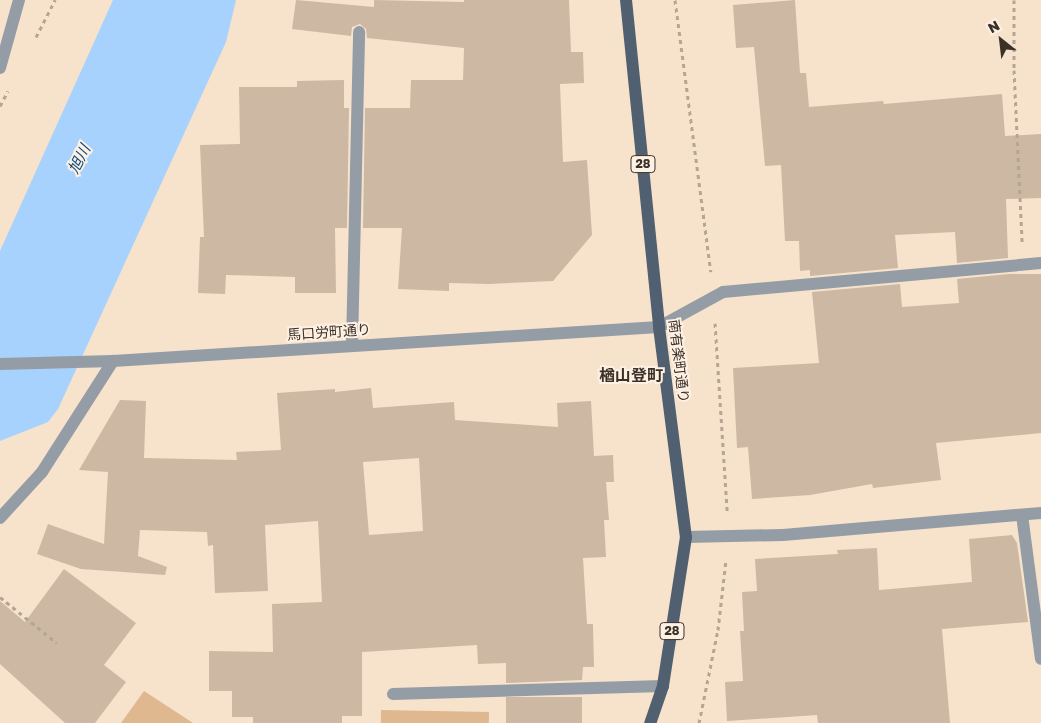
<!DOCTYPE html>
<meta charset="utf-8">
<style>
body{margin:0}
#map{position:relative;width:1041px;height:723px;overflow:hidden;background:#f7e2cc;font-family:"Golos Text","Noto Sans JP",sans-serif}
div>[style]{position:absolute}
.green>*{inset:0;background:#dfb88f;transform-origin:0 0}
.water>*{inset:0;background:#a7d2fd}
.building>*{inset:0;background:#cdb8a3;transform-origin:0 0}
.path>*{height:3px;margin-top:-1.5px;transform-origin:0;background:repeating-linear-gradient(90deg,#b6a594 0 4px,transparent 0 8px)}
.minor>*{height:12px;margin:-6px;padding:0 6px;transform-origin:6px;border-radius:6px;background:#949ca6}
.major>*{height:12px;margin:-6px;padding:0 6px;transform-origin:6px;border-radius:6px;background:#516070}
span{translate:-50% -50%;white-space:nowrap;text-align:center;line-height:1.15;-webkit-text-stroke:4px #fef0e3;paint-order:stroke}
.shield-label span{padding:1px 4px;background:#fef0e3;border:1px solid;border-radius:4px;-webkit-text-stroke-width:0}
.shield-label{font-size:12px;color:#3a3129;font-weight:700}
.street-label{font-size:14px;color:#3a3129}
.water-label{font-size:15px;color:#0b4b7f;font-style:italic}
.quarter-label{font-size:16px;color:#3a3129;font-weight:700}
.north{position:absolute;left:976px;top:15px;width:50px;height:50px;-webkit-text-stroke:4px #fef0e3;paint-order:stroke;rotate:331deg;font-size:14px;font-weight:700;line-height:20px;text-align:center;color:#3a3129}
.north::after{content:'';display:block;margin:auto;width:18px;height:22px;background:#3a3129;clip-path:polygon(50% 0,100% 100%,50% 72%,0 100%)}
</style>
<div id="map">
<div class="green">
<div style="clip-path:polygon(144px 691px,193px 723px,121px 723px)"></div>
<div style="left:381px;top:710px;width:108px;height:14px;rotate:1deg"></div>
</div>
<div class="water">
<div style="clip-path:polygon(113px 0,236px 0,226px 42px,58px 409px,48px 422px,0 441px,0 251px)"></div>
</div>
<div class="building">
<div style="clip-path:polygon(296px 0,374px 7px,374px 0,464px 2px,464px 0,569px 0,571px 52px,583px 52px,584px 83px,560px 84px,563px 162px,587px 160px,592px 235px,553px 281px,489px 284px,449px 283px,449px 291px,398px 289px,402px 228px,363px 228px,365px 108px,410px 108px,411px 80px,463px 80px,464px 48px,367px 38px,366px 29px,360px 24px,352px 27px,351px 36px,292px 29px)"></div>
<div style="clip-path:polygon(795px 0,800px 73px,806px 73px,809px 107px,883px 101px,884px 104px,1002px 94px,1005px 136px,1041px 134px,1041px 198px,1006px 199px,1008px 258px,957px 263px,955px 232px,895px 235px,898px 268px,810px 276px,810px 270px,800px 271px,799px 241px,785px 241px,781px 165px,765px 166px,754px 47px,736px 48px,733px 5px)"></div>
<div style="clip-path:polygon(344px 80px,344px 108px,349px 108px,347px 228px,335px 228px,336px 293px,295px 293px,295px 277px,226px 275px,225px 294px,198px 293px,200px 237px,204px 237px,200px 145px,240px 144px,239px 87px,297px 87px,297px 81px)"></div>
<div style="clip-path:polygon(1009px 274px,1041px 274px,1041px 433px,936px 443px,941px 480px,873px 488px,872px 484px,810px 495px,752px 499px,748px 447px,737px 448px,733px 368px,819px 363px,812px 292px,900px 284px,902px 307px,959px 303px,957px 279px)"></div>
<div style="clip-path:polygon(evenodd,371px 388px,373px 408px,454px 402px,455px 420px,558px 427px,557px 403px,591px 401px,594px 456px,613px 455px,614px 482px,606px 482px,609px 520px,604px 520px,606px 557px,583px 558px,587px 624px,593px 624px,594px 667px,583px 667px,582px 680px,506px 683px,506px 663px,478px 664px,477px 645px,362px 652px,362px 716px,342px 716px,342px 723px,253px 723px,253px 717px,232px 717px,232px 691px,209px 691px,209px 651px,273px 652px,272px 604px,322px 602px,318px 521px,265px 525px,268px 591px,215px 593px,213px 545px,208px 546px,207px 532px,140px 530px,138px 556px,167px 567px,165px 575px,81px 569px,37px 554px,48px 524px,104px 544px,108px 472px,79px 470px,120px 400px,146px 401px,144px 458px,237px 460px,236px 452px,281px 450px,277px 393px,335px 389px,335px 392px,371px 388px,419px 458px,423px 531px,369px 535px,363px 462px,419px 458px)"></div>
<div style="clip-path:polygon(1012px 535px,1017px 543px,1028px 622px,942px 629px,950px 723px,818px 723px,817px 715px,727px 721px,725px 682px,743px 681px,740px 631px,744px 631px,742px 592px,757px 591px,755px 559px,838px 554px,837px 550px,877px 548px,879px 590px,972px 582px,969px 539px)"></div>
<div style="clip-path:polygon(64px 569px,136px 623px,104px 665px,126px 682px,95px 723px,65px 723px,0 664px,0 601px,25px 622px)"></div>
<div style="left:582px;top:697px;width:26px;height:76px;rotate:90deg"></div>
</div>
<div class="path">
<div style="left:675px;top:0;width:274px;rotate:82.5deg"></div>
<div style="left:1014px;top:0;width:70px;rotate:90deg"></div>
<div style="left:1014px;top:70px;width:172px;rotate:87.3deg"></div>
<div style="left:36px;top:37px;width:42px;rotate:-62.8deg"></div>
<div style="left:0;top:106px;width:17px;rotate:-62deg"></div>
<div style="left:715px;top:323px;width:188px;rotate:86.3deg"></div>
<div style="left:0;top:597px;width:73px;rotate:38.9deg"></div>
<div style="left:699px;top:723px;width:95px;rotate:-78.5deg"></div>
<div style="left:718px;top:630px;width:70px;rotate:-83.5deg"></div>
</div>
<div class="minor">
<div style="left:0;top:68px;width:71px;rotate:-74.4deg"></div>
<div style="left:352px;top:346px;width:314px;rotate:-88.7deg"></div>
<div style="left:0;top:364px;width:113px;rotate:-1.5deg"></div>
<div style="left:113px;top:361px;width:547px;rotate:-3.56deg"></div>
<div style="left:659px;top:327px;width:73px;rotate:-28.7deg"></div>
<div style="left:723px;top:292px;width:319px;rotate:-5.2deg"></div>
<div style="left:1022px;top:515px;width:145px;rotate:82.5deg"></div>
<div style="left:0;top:518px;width:62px;rotate:-47.6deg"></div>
<div style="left:42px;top:472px;width:132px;rotate:-57.4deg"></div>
<div style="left:686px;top:537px;width:97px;rotate:-1.2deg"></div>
<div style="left:783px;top:535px;width:259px;rotate:-4.9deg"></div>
<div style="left:393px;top:694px;width:270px;rotate:-1.7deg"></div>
</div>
<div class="major">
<div style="left:626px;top:0;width:329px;rotate:84.2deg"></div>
<div style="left:659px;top:327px;width:212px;rotate:82.7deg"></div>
<div style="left:686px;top:537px;width:151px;rotate:98.8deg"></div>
<div style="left:663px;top:686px;width:39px;rotate:109deg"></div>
</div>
<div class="shield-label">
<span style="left:643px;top:164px">28</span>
<span style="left:672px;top:631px">28</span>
</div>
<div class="street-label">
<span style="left:329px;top:332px;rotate:-4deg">馬口労町通り</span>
<span style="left:679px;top:361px;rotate:83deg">南有楽町通り</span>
</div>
<div class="water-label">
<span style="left:79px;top:159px;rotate:-63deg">旭川</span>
</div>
<div class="quarter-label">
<span style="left:631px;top:375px">楢山登町</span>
</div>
<div class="north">N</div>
</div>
